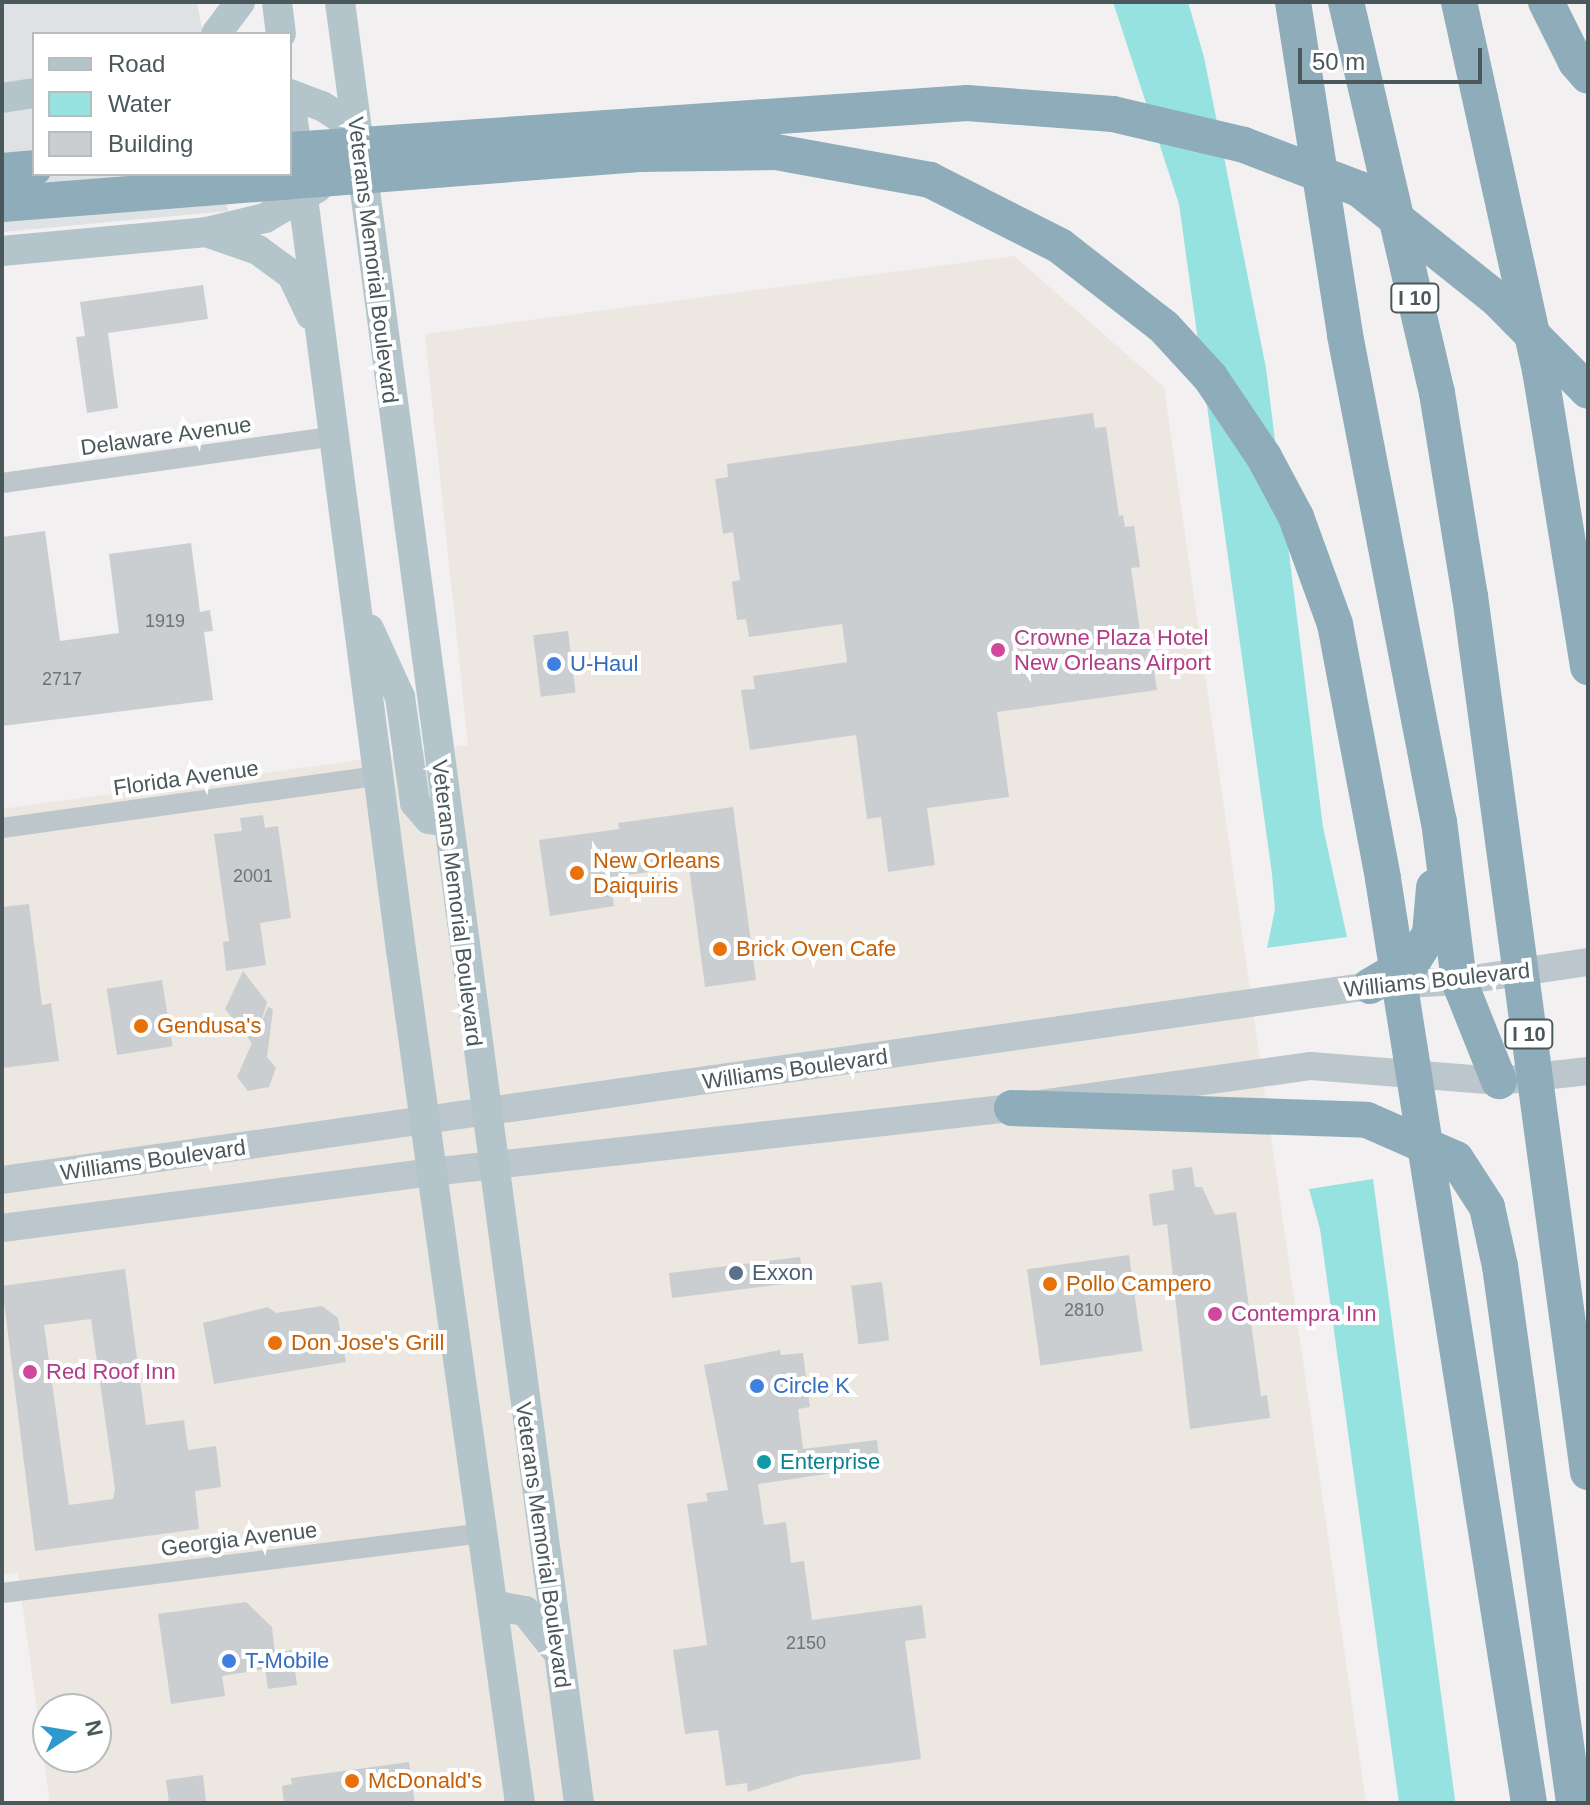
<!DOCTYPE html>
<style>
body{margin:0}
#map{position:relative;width:1590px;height:1805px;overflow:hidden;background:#f2f0f1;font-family:Arial,sans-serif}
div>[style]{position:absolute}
.commercial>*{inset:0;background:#ece7e0}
.airport>*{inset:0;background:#dfe2e4}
.water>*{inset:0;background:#96e2e0}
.building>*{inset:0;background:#caced1;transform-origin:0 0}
.minor>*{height:20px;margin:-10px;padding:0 10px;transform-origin:10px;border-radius:10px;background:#bdc7cb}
.secondary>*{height:28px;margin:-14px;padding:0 14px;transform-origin:14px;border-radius:14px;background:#bbc7cc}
.primary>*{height:30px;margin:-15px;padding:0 15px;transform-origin:15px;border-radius:15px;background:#b3c5cb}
.motorway>*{height:36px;margin:-18px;padding:0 18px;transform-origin:18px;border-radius:18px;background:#8eacb9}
.dots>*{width:22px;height:22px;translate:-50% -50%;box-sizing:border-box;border:4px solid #fff;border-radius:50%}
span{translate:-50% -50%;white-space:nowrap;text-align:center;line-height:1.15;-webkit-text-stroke:8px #fff;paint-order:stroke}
.number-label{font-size:18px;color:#6a7578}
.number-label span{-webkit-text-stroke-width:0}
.shield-label span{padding:2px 6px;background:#fff;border:2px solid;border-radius:6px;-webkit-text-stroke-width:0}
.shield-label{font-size:20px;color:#4a575b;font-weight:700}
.street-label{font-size:22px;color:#4a575b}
.hotel-label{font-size:22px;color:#b23c85}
.left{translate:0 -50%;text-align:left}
.shop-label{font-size:22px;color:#366cbe}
.food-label{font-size:22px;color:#c56008}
.service-label{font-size:22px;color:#4e5e75}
.culture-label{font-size:22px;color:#0d838f}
.frame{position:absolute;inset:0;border:4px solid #4a575b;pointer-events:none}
.legend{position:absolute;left:32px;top:32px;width:260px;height:144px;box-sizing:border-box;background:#fff;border:2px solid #b7bcbd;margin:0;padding:10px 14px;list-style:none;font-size:24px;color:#4a575b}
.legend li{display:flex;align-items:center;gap:16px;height:40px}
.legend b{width:40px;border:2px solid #b7bcbd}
.north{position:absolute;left:32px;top:1693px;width:80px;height:80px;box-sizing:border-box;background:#fff;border:2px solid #b7bcbd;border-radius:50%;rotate:78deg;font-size:22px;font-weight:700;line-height:32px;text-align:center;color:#4a575b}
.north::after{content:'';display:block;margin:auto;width:28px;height:36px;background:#2f98cd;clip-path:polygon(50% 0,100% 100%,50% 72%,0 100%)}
.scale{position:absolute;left:1298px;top:48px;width:184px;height:36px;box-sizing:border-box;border:4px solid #4a575b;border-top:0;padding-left:10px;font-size:24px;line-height:28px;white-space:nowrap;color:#4a575b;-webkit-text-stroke:6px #fff;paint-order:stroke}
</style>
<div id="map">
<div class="commercial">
<div style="clip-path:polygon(evenodd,1014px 256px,1164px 387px,1366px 1803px,50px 1803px,18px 1573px,2px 1575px,2px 809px,468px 745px,425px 334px,1014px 256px,48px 1709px,96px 1709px,96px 1757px,48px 1757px,48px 1709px)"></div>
</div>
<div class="airport">
<div style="clip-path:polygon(2px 2px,197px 2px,203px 34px,34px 34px,34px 174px,223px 174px,228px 211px,2px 232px)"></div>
</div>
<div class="water">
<div style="clip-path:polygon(1113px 2px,1188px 2px,1204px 57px,1266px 368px,1323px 827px,1347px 937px,1267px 948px,1275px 909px,1272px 874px,1179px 204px)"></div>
<div style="clip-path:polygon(1373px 1179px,1455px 1800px,1456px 1803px,1399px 1803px,1320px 1229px,1309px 1189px)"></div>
</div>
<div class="building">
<div style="clip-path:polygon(203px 285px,208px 319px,108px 333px,118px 408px,87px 413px,76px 337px,85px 336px,80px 302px)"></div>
<div style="clip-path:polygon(1093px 413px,1095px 428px,1106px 427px,1119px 516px,1123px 515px,1125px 527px,1134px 526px,1140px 567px,1131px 568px,1141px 638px,1149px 637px,1157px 690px,997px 712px,1009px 797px,927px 808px,935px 865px,888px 872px,881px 817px,867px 819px,856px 735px,750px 750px,741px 690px,755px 689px,753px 676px,847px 662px,842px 624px,749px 637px,746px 619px,737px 620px,732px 582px,740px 580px,733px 532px,723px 534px,715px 479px,728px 477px,727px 464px)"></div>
<div style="clip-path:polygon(45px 531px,60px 641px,119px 633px,109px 554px,191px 543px,200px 612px,210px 610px,213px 631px,204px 632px,213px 700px,2px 726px,2px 537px)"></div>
<div style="left:568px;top:631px;width:62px;height:35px;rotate:83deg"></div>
<div style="clip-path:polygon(733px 807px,756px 980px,705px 987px,689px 867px,610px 877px,614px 906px,550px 916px,539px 840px,619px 829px,618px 823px)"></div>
<div style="clip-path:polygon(263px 815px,265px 828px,278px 826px,291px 918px,260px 923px,266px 965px,226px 971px,223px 942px,229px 941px,214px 834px,242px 831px,240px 818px)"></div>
<div style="clip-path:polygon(29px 904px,42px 1005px,51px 1003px,59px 1061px,2px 1068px,2px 907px)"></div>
<div style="clip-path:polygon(243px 971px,267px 1002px,261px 1023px,268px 1007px,273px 1009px,267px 1057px,276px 1068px,269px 1087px,248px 1091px,237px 1077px,252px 1043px,225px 1009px)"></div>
<div style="left:162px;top:980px;width:67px;height:56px;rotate:81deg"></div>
<div style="clip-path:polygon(1192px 1167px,1195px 1187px,1202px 1187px,1215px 1215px,1236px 1212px,1261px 1396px,1267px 1395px,1270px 1418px,1190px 1429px,1167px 1224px,1153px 1226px,1149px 1194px,1174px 1190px,1172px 1170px)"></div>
<div style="left:1129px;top:1255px;width:97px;height:103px;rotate:82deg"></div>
<div style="left:800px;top:1257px;width:25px;height:132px;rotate:83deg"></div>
<div style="clip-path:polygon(evenodd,125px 1269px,146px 1425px,184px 1420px,188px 1450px,216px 1446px,221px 1487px,195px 1491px,199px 1529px,35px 1551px,2px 1286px,125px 1269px,91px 1319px,115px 1489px,113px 1499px,69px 1505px,44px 1325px,91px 1319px)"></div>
<div style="left:882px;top:1282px;width:59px;height:31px;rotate:83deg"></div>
<div style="clip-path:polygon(322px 1306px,338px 1318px,346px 1362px,214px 1384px,203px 1323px,268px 1307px,276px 1313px)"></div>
<div style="clip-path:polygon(780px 1350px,781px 1355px,803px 1353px,810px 1407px,798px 1409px,803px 1449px,877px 1440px,880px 1466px,758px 1484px,764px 1525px,786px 1522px,791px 1563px,804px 1561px,812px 1620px,922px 1605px,926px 1638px,905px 1641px,921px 1759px,801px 1775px,748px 1792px,747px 1783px,726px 1786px,718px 1730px,685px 1734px,673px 1650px,707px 1645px,687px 1504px,708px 1501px,706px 1493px,728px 1490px,704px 1365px)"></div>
<div style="clip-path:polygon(246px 1602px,272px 1627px,275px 1653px,292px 1650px,297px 1685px,268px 1689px,265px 1669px,222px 1676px,225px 1696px,171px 1704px,158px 1614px)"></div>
<div style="clip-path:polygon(409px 1762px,415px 1803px,284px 1803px,282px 1786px,292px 1784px,291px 1778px)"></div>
<div style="clip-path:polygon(203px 1775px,206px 1803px,169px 1803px,166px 1780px)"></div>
</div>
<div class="minor">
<div style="left:2px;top:483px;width:338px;rotate:-8deg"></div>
<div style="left:2px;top:828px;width:379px;rotate:-7.9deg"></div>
<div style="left:2px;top:1593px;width:484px;rotate:-7.1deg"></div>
</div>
<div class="secondary">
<div style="left:2px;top:1180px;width:1382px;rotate:-8.07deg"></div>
<div style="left:1370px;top:986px;width:89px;rotate:-3.2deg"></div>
<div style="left:1459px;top:981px;width:130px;rotate:-8.4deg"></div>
<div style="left:2px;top:1228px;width:433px;rotate:-7.4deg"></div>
<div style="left:431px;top:1172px;width:585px;rotate:-6.29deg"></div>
<div style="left:1012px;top:1108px;width:302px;rotate:-8deg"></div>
<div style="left:1311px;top:1066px;width:189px;rotate:4.6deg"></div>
<div style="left:1499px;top:1081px;width:90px;rotate:-6.4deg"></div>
</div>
<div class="primary">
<div style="left:277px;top:2px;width:32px;rotate:83deg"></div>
<div style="left:340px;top:2px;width:1817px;rotate:82.44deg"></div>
<div style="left:216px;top:34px;width:40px;rotate:-53deg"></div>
<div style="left:290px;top:94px;width:34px;rotate:21deg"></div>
<div style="left:322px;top:106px;width:40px;rotate:32.9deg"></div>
<div style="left:2px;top:98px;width:32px;rotate:-9deg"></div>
<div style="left:290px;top:98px;width:859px;rotate:82.58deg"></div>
<div style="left:401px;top:950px;width:861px;rotate:82.06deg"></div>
<div style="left:206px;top:232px;width:55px;rotate:19.1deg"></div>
<div style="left:258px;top:250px;width:42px;rotate:36.3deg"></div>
<div style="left:292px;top:275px;width:44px;rotate:64.6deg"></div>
<div style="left:2px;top:251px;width:205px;rotate:-5.3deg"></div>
<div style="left:206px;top:232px;width:61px;rotate:-13.3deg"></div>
<div style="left:265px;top:218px;width:60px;rotate:-30deg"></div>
<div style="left:369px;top:629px;width:75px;rotate:65.5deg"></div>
<div style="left:400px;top:697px;width:107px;rotate:81.9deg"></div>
<div style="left:415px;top:803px;width:21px;rotate:49deg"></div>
<div style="left:429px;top:819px;width:17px;rotate:7deg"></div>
<div style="left:493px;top:1605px;width:33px;rotate:11deg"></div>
<div style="left:525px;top:1611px;width:50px;rotate:51.5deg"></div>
</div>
<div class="motorway">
<div style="left:1293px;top:2px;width:337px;rotate:81.1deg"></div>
<div style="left:1345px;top:335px;width:495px;rotate:79.1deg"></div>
<div style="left:1439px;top:821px;width:161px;rotate:82.9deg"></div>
<div style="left:1459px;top:981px;width:108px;rotate:68.2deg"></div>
<div style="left:1346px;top:2px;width:401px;rotate:76.9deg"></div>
<div style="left:1437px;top:393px;width:206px;rotate:80.8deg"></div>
<div style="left:1470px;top:596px;width:884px;rotate:82.33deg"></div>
<div style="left:1459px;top:2px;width:377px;rotate:77.6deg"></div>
<div style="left:1540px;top:370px;width:301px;rotate:80.8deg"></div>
<div style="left:1546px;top:2px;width:67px;rotate:63.4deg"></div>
<div style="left:1576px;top:62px;width:18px;rotate:49deg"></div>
<div style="left:290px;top:150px;width:679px;rotate:-3.97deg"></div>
<div style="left:967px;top:103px;width:146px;rotate:4.3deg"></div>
<div style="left:1113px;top:114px;width:135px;rotate:13.3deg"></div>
<div style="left:1244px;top:145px;width:123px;rotate:20.9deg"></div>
<div style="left:1359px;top:189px;width:176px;rotate:38.6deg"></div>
<div style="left:1497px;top:299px;width:129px;rotate:45.3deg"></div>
<div style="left:2px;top:171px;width:32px;rotate:-5deg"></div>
<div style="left:2px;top:204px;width:639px;rotate:-4.49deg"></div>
<div style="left:639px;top:154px;width:137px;rotate:-0.8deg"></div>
<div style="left:776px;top:152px;width:157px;rotate:10.3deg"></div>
<div style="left:930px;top:180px;width:146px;rotate:26.9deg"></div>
<div style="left:1060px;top:246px;width:132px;rotate:37.9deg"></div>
<div style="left:1164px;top:327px;width:68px;rotate:47.4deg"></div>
<div style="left:1210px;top:377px;width:97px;rotate:56deg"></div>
<div style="left:1264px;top:457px;width:68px;rotate:61.9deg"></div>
<div style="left:1296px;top:517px;width:114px;rotate:70deg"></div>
<div style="left:1335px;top:624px;width:259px;rotate:79.3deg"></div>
<div style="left:1383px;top:879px;width:935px;rotate:81.02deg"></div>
<div style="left:1370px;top:986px;width:50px;rotate:-30.2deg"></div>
<div style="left:1413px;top:961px;width:32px;rotate:-58deg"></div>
<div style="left:1430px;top:934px;width:47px;rotate:-85.1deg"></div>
<div style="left:1012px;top:1108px;width:355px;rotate:1.9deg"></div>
<div style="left:1367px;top:1120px;width:97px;rotate:23.7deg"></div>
<div style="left:1456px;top:1159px;width:57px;rotate:57.1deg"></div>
<div style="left:1487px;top:1207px;width:60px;rotate:77.6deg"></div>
<div style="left:1500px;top:1266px;width:542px;rotate:82.15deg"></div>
</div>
<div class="dots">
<div style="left:998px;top:650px;background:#d1479c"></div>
<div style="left:554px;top:664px;background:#3f7fe0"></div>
<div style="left:577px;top:873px;background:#e8710a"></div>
<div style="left:720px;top:949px;background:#e8710a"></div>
<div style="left:141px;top:1026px;background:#e8710a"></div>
<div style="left:736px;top:1273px;background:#5c6f8a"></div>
<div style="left:1050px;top:1284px;background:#e8710a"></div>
<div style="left:1215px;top:1314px;background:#d1479c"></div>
<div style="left:275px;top:1343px;background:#e8710a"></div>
<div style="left:30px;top:1372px;background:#d1479c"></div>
<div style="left:757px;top:1386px;background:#3f7fe0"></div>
<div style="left:764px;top:1462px;background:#0f9aa8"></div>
<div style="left:229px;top:1661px;background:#3f7fe0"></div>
<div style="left:352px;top:1781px;background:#e8710a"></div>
</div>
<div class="number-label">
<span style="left:165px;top:621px">1919</span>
<span style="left:62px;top:679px">2717</span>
<span style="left:253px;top:876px">2001</span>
<span style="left:1084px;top:1310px">2810</span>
<span style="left:806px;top:1643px">2150</span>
</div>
<div class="shield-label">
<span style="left:1415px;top:298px">I 10</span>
<span style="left:1529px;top:1034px">I 10</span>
</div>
<div class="street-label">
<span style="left:373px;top:260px;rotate:83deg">Veterans Memorial Boulevard</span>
<span style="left:166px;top:436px;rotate:-8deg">Delaware Avenue</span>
<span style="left:186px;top:778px;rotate:-8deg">Florida Avenue</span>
<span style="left:457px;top:903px;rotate:83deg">Veterans Memorial Boulevard</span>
<span style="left:1437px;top:980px;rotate:-6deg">Williams Boulevard</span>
<span style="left:795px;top:1069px;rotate:-8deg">Williams Boulevard</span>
<span style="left:153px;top:1160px;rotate:-8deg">Williams Boulevard</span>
<span style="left:239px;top:1539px;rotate:-7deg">Georgia Avenue</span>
<span style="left:543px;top:1545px;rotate:82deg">Veterans Memorial Boulevard</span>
</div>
<div class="hotel-label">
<span class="left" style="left:1014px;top:650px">Crowne Plaza Hotel<br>New Orleans Airport</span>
<span class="left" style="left:1231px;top:1314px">Contempra Inn</span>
<span class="left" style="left:46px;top:1372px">Red Roof Inn</span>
</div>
<div class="shop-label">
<span class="left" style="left:570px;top:664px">U-Haul</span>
<span class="left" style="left:773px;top:1386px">Circle K</span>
<span class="left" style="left:245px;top:1661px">T-Mobile</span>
</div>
<div class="food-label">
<span class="left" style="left:593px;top:873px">New Orleans<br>Daiquiris</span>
<span class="left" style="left:736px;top:949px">Brick Oven Cafe</span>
<span class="left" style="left:157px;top:1026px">Gendusa's</span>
<span class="left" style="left:1066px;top:1284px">Pollo Campero</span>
<span class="left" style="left:291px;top:1343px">Don Jose's Grill</span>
<span class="left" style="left:368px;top:1781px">McDonald's</span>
</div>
<div class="service-label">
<span class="left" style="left:752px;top:1273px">Exxon</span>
</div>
<div class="culture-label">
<span class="left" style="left:780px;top:1462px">Enterprise</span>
</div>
<div class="frame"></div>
<ul class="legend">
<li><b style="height:10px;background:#b3c5cb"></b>Road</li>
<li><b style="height:22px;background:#96e2e0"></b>Water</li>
<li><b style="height:22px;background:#caced1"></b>Building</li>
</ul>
<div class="north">N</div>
<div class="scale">50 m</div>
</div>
